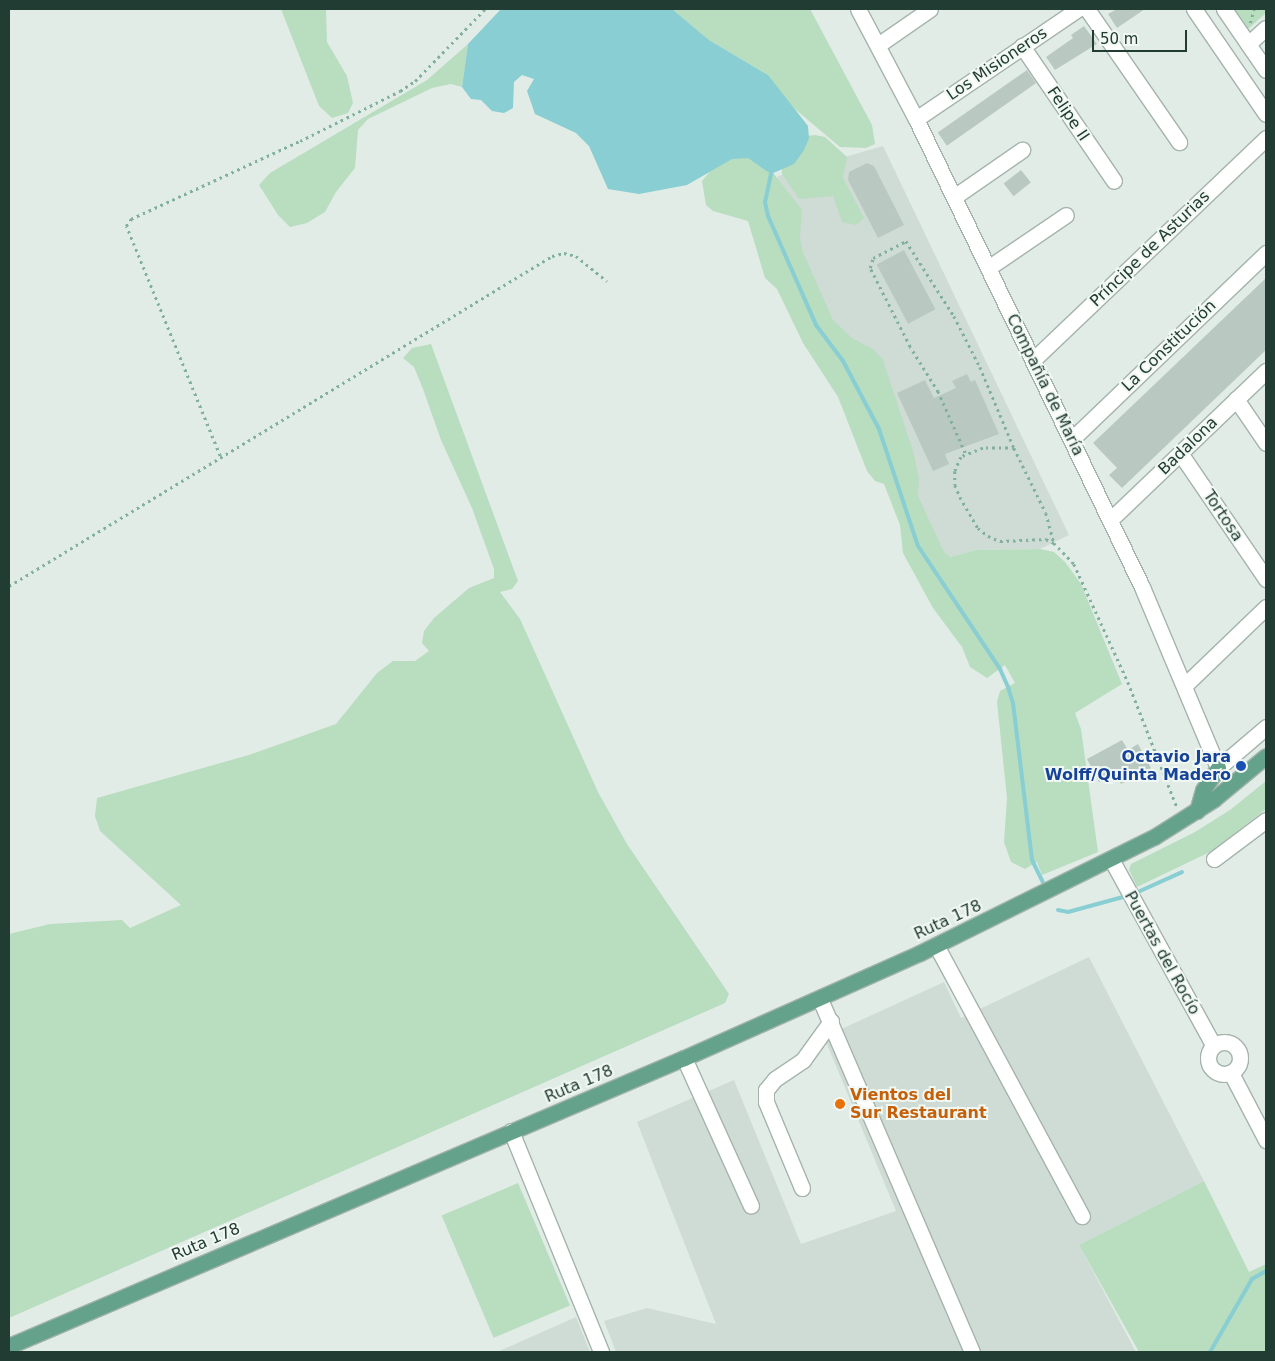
<!DOCTYPE html>
<meta charset="utf-8">
<style>
body{margin:0}
#map{position:relative;width:1275px;height:1361px;overflow:hidden;background:#e1ece6;font-family:"DejaVu Sans",sans-serif}
div>[style]{position:absolute}
.built>*{inset:0;background:#cfdcd5}
.green>*{inset:0;background:#b9ddbf;transform-origin:0 0}
.water>*{inset:0;background:#88ced2}
.stream>*{height:4px;margin:-2px;padding:0 2px;transform-origin:2px;border-radius:2px;background:#88ced2}
.building>*{inset:0;background:#b9c9c1;transform-origin:0 0}
.path>*{height:2.5px;margin-top:-1.25px;transform-origin:0;background:repeating-linear-gradient(90deg,#81b09c 0 2.5px,transparent 0 6.5px)}
.roads{filter:drop-shadow(1px 0 #a4b4ac) drop-shadow(-1px 0 #a4b4ac) drop-shadow(0 1px #a4b4ac) drop-shadow(0 -1px #a4b4ac)}
.minor>*{height:15px;margin:-7.5px;padding:0 7.5px;transform-origin:7.5px;border-radius:7.5px;background:#fff}
.minor>.ring{margin:-7.5px;padding:0;box-sizing:content-box;background:none;border:15px solid #fff;border-radius:50%}
.major>*{height:15px;margin:-7.5px;padding:0 7.5px;transform-origin:7.5px;border-radius:7.5px;background:#65a28c}
.dots>*{width:14px;height:14px;translate:-50% -50%;box-sizing:border-box;border:2px solid #f1f8f4;border-radius:50%}
span{translate:-50% -50%;white-space:nowrap;text-align:center;line-height:1.15;-webkit-text-stroke:4px #f1f8f4;paint-order:stroke}
.street-label{font-size:16px;color:#213c32}
.transit-label{font-size:16px;color:#164399;font-weight:700}
.right{translate:-100% -50%;text-align:right}
.food-label{font-size:16px;color:#c56008;font-weight:700}
.left{translate:0 -50%;text-align:left}
.frame{position:absolute;inset:0;border:10px solid #213c32;pointer-events:none}
.scale{position:absolute;left:1092px;top:30px;width:95px;height:22px;box-sizing:border-box;border:2px solid #213c32;border-top:0;padding-left:6px;font-size:15px;line-height:18px;white-space:nowrap;color:#213c32;-webkit-text-stroke:4px #f1f8f4;paint-order:stroke}
</style>
<div id="map">
<div class="built">
<div style="clip-path:polygon(883px 146px,1069px 535px,1040px 549px,976px 550px,935px 561px,823px 322px,774px 190px,778px 176px)"></div>
<div style="clip-path:polygon(1089px 957px,1204px 1181px,1079px 1245px,1136px 1352px,616px 1352px,604px 1321px,647px 1308px,716px 1324px,637px 1122px,734px 1080px,801px 1244px,896px 1211px,824px 1037px,944px 982px,961px 1018px)"></div>
<div style="clip-path:polygon(576px 1317px,590px 1352px,497px 1352px)"></div>
</div>
<div class="green">
<div style="clip-path:polygon(281px 9px,326px 9px,327px 42px,347px 76px,353px 103px,348px 113px,332px 118px,319px 106px)"></div>
<div style="clip-path:polygon(672px 9px,810px 9px,872px 125px,875px 144px,866px 148px,840px 147px,789px 104px,768px 75px,709px 40px)"></div>
<div style="clip-path:polygon(1234px 9px,1266px 9px,1266px 13px,1248px 29px)"></div>
<div style="clip-path:polygon(468px 44px,462px 87px,451px 84px,432px 88px,368px 119px,358px 130px,355px 168px,336px 192px,325px 212px,307px 223px,290px 227px,278px 215px,259px 185px,270px 173px,427px 80px)"></div>
<div style="clip-path:polygon(815px 135px,825px 137px,847px 157px,843px 178px,864px 218px,856px 225px,842px 222px,833px 196px,799px 199px,782px 174px,781px 160px,806px 136px)"></div>
<div style="clip-path:polygon(740px 147px,771px 170px,802px 210px,800px 239px,803px 252px,833px 320px,852px 338px,873px 349px,883px 360px,913px 451px,919px 478px,918px 496px,944px 552px,950px 557px,976px 550px,1040px 549px,1054px 552px,1065px 562px,1081px 584px,1122px 684px,1075px 713px,1081px 729px,1098px 852px,1042px 875px,1037px 862px,1025px 869px,1011px 862px,1004px 842px,1007px 798px,997px 702px,1000px 691px,1015px 683px,1005px 665px,987px 678px,970px 667px,962px 647px,933px 608px,903px 553px,900px 525px,884px 484px,875px 481px,867px 471px,838px 397px,803px 343px,777px 289px,765px 278px,748px 221px,713px 211px,706px 205px,702px 181px,719px 161px)"></div>
<div style="clip-path:polygon(431px 344px,518px 581px,512px 589px,500px 592px,520px 619px,598px 792px,627px 844px,729px 994px,725px 1003px,9px 1318px,9px 934px,50px 924px,122px 920px,130px 928px,181px 905px,100px 831px,95px 816px,97px 798px,249px 755px,336px 724px,377px 673px,393px 661px,415px 661px,429px 651px,422px 643px,424px 631px,434px 618px,469px 588px,494px 578px,494px 569px,472px 508px,441px 440px,423px 389px,414px 367px,403px 358px,412px 348px)"></div>
<div style="clip-path:polygon(1266px 781px,1266px 809px,1212px 851px,1137px 887px,1129px 870px,1131px 864px,1195px 832px,1230px 810px)"></div>
<div style="clip-path:polygon(1204px 1181px,1249px 1272px,1266px 1264px,1266px 1352px,1139px 1352px,1079px 1245px)"></div>
<div style="left:518px;top:1183px;width:133px;height:83px;rotate:67deg"></div>
</div>
<div class="water">
<div style="clip-path:polygon(501px 9px,672px 9px,709px 40px,768px 75px,808px 126px,809px 138px,804px 150px,794px 164px,771px 174px,748px 158px,732px 159px,687px 185px,639px 194px,608px 189px,589px 146px,576px 133px,535px 114px,527px 91px,534px 79px,522px 75px,514px 82px,513px 108px,504px 113px,492px 111px,481px 100px,471px 99px,462px 87px,468px 44px)"></div>
</div>
<div class="stream">
<div style="left:771px;top:174px;width:29px;rotate:102deg"></div>
<div style="left:765px;top:202px;width:14px;rotate:78deg"></div>
<div style="left:768px;top:216px;width:119px;rotate:66.2deg"></div>
<div style="left:816px;top:325px;width:45px;rotate:53.1deg"></div>
<div style="left:843px;top:361px;width:77px;rotate:62.1deg"></div>
<div style="left:879px;top:429px;width:123px;rotate:71.6deg"></div>
<div style="left:918px;top:546px;width:148px;rotate:56.3deg"></div>
<div style="left:1000px;top:669px;width:20px;rotate:66deg"></div>
<div style="left:1008px;top:687px;width:17px;rotate:73deg"></div>
<div style="left:1013px;top:703px;width:158px;rotate:83.1deg"></div>
<div style="left:1032px;top:860px;width:25px;rotate:64deg"></div>
<div style="left:1140px;top:891px;width:46px;rotate:-24.3deg"></div>
<div style="left:1058px;top:910px;width:10px;rotate:11deg"></div>
<div style="left:1068px;top:912px;width:57px;rotate:-15.3deg"></div>
<div style="left:1210px;top:1352px;width:84px;rotate:-60.1deg"></div>
<div style="left:1252px;top:1279px;width:16px;rotate:-30deg"></div>
</div>
<div class="building">
<div style="clip-path:polygon(1117px 9px,1145px 9px,1117px 28px,1108px 14px)"></div>
<div style="clip-path:polygon(1084px 26px,1097px 44px,1055px 70px,1046px 57px,1073px 38px,1071px 35px)"></div>
<div style="left:1027px;top:70px;width:16px;height:109px;rotate:55deg"></div>
<div style="clip-path:polygon(867px 163px,874px 166px,904px 225px,878px 238px,848px 180px,849px 172px)"></div>
<div style="left:1021px;top:170px;width:16px;height:22px;rotate:52deg"></div>
<div style="left:904px;top:250px;width:67px;height:31px;rotate:62deg"></div>
<div style="clip-path:polygon(1266px 278px,1266px 350px,1122px 488px,1109px 475px,1117px 468px,1093px 443px)"></div>
<div style="clip-path:polygon(967px 374px,971px 382px,975px 380px,999px 434px,945px 454px,949px 464px,933px 471px,897px 393px,925px 380px,934px 398px,956px 388px,952px 381px)"></div>
<div style="clip-path:polygon(1122px 740px,1128px 750px,1138px 744px,1151px 768px,1121px 784px,1115px 774px,1099px 782px,1087px 759px)"></div>
</div>
<div class="path">
<div style="left:1250px;top:23px;width:15px;rotate:-74deg"></div>
<div style="left:1014px;top:448px;width:31px;rotate:180deg"></div>
<div style="left:983px;top:448px;width:24px;rotate:158deg"></div>
<div style="left:961px;top:457px;width:15px;rotate:113deg"></div>
<div style="left:955px;top:471px;width:14px;rotate:90deg"></div>
<div style="left:955px;top:485px;width:13px;rotate:67deg"></div>
<div style="left:960px;top:497px;width:36px;rotate:60deg"></div>
<div style="left:978px;top:528px;width:13px;rotate:39deg"></div>
<div style="left:988px;top:536px;width:13px;rotate:23deg"></div>
<div style="left:1000px;top:541px;width:46px;rotate:-2.5deg"></div>
<div style="left:1046px;top:539px;width:9px;rotate:27deg"></div>
<div style="left:1054px;top:543px;width:29px;rotate:46deg"></div>
<div style="left:1074px;top:564px;width:130px;rotate:65.4deg"></div>
<div style="left:1128px;top:682px;width:134px;rotate:68.6deg"></div>
<div style="left:965px;top:453px;width:67px;rotate:-113.9deg"></div>
<div style="left:938px;top:392px;width:53px;rotate:-121.9deg"></div>
<div style="left:910px;top:347px;width:89px;rotate:-116.9deg"></div>
<div style="left:870px;top:268px;width:10px;rotate:-73deg"></div>
<div style="left:873px;top:258px;width:37px;rotate:-27deg"></div>
<div style="left:906px;top:241px;width:89px;rotate:57.4deg"></div>
<div style="left:954px;top:316px;width:57px;rotate:63deg"></div>
<div style="left:980px;top:367px;width:88px;rotate:67.2deg"></div>
<div style="left:1014px;top:448px;width:72px;rotate:63.8deg"></div>
<div style="left:1046px;top:513px;width:31px;rotate:75deg"></div>
<div style="left:220px;top:456px;width:248px;rotate:-112.2deg"></div>
<div style="left:126px;top:226px;width:9px;rotate:-54deg"></div>
<div style="left:131px;top:219px;width:186px;rotate:-24.8deg"></div>
<div style="left:300px;top:141px;width:112px;rotate:-26.6deg"></div>
<div style="left:400px;top:91px;width:18px;rotate:-34deg"></div>
<div style="left:415px;top:81px;width:100px;rotate:-45.8deg"></div>
<div style="left:9px;top:586px;width:635px;rotate:-31.29deg"></div>
<div style="left:552px;top:256px;width:12px;rotate:-14deg"></div>
<div style="left:564px;top:253px;width:12px;rotate:14deg"></div>
<div style="left:576px;top:256px;width:40px;rotate:39deg"></div>
</div>
<div class="roads">
<div class="minor">
<div style="left:858px;top:9px;width:124px;rotate:62.2deg"></div>
<div style="left:916px;top:119px;width:520px;rotate:64.22deg"></div>
<div style="left:1142px;top:587px;width:196px;rotate:67.2deg"></div>
<div style="left:1218px;top:768px;width:63px;rotate:-40.5deg"></div>
<div style="left:1087px;top:9px;width:162px;rotate:55.3deg"></div>
<div style="left:1194px;top:9px;width:127px;rotate:55.6deg"></div>
<div style="left:1224px;top:9px;width:74px;rotate:55.5deg"></div>
<div style="left:1248px;top:44px;width:24px;rotate:-42deg"></div>
<div style="left:878px;top:45px;width:63px;rotate:-34.7deg"></div>
<div style="left:1022px;top:46px;width:163px;rotate:55.7deg"></div>
<div style="left:916px;top:119px;width:196px;rotate:-34.2deg"></div>
<div style="left:954px;top:197px;width:83px;rotate:-34.7deg"></div>
<div style="left:988px;top:268px;width:94px;rotate:-34.2deg"></div>
<div style="left:1033px;top:360px;width:322px;rotate:-43.6deg"></div>
<div style="left:1236px;top:399px;width:53px;rotate:55.7deg"></div>
<div style="left:1072px;top:439px;width:269px;rotate:-43.8deg"></div>
<div style="left:1180px;top:453px;width:153px;rotate:55.7deg"></div>
<div style="left:1110px;top:520px;width:216px;rotate:-43.7deg"></div>
<div style="left:1184px;top:686px;width:114px;rotate:-43.9deg"></div>
<div style="left:1111px;top:859px;width:213px;rotate:61.2deg"></div>
<div style="left:1214px;top:859px;width:65px;rotate:-36.9deg"></div>
<div style="left:936px;top:945px;width:308px;rotate:61.7deg"></div>
<div style="left:820px;top:999px;width:384px;rotate:66.7deg"></div>
<div class="ring" style="left:1208px;top:1042px;width:17px;height:17px"></div>
<div style="left:684px;top:1058px;width:162px;rotate:65.6deg"></div>
<div style="left:1231px;top:1073px;width:76px;rotate:62.4deg"></div>
<div style="left:511px;top:1131px;width:239px;rotate:67.8deg"></div>
<div style="left:802px;top:1188px;width:93px;rotate:-112.7deg"></div>
<div style="left:766px;top:1102px;width:12px;rotate:-90deg"></div>
<div style="left:766px;top:1090px;width:14px;rotate:-51deg"></div>
<div style="left:775px;top:1079px;width:34px;rotate:-34deg"></div>
<div style="left:803px;top:1060px;width:48px;rotate:-54.3deg"></div>
</div>
<div class="major">
<div style="left:1197px;top:811px;width:22px;rotate:-74deg"></div>
<div style="left:1203px;top:790px;width:27px;rotate:-56deg"></div>
<div style="left:9px;top:1346px;width:734px;rotate:-23.11deg"></div>
<div style="left:684px;top:1058px;width:258px;rotate:-24deg"></div>
<div style="left:920px;top:953px;width:261px;rotate:-26.4deg"></div>
<div style="left:1154px;top:837px;width:71px;rotate:-32.3deg"></div>
<div style="left:1214px;top:799px;width:67px;rotate:-39.6deg"></div>
</div>
</div>
<div class="dots">
<div style="left:1241px;top:766px;background:#1a4fb4"></div>
<div style="left:840px;top:1104px;background:#e8710a"></div>
</div>
<div class="street-label">
<span style="left:997px;top:64px;rotate:-34deg">Los Misioneros</span>
<span style="left:1068px;top:114px;rotate:56deg">Felipe II</span>
<span style="left:1150px;top:249px;rotate:-44deg">Príncipe de Asturias</span>
<span style="left:1169px;top:346px;rotate:-44deg">La Constitución</span>
<span style="left:1045px;top:385px;rotate:64deg">Compañía de María</span>
<span style="left:1188px;top:446px;rotate:-44deg">Badalona</span>
<span style="left:1223px;top:516px;rotate:56deg">Tortosa</span>
<span style="left:948px;top:920px;rotate:-25deg">Ruta 178</span>
<span style="left:1162px;top:953px;rotate:61deg">Puertas del Rocío</span>
<span style="left:579px;top:1084px;rotate:-23deg">Ruta 178</span>
<span style="left:206px;top:1242px;rotate:-23deg">Ruta 178</span>
</div>
<div class="transit-label">
<span class="right" style="left:1231px;top:766px">Octavio Jara<br>Wolff/Quinta Madero</span>
</div>
<div class="food-label">
<span class="left" style="left:850px;top:1104px">Vientos del<br>Sur Restaurant</span>
</div>
<div class="frame"></div>
<div class="scale">50 m</div>
</div>
